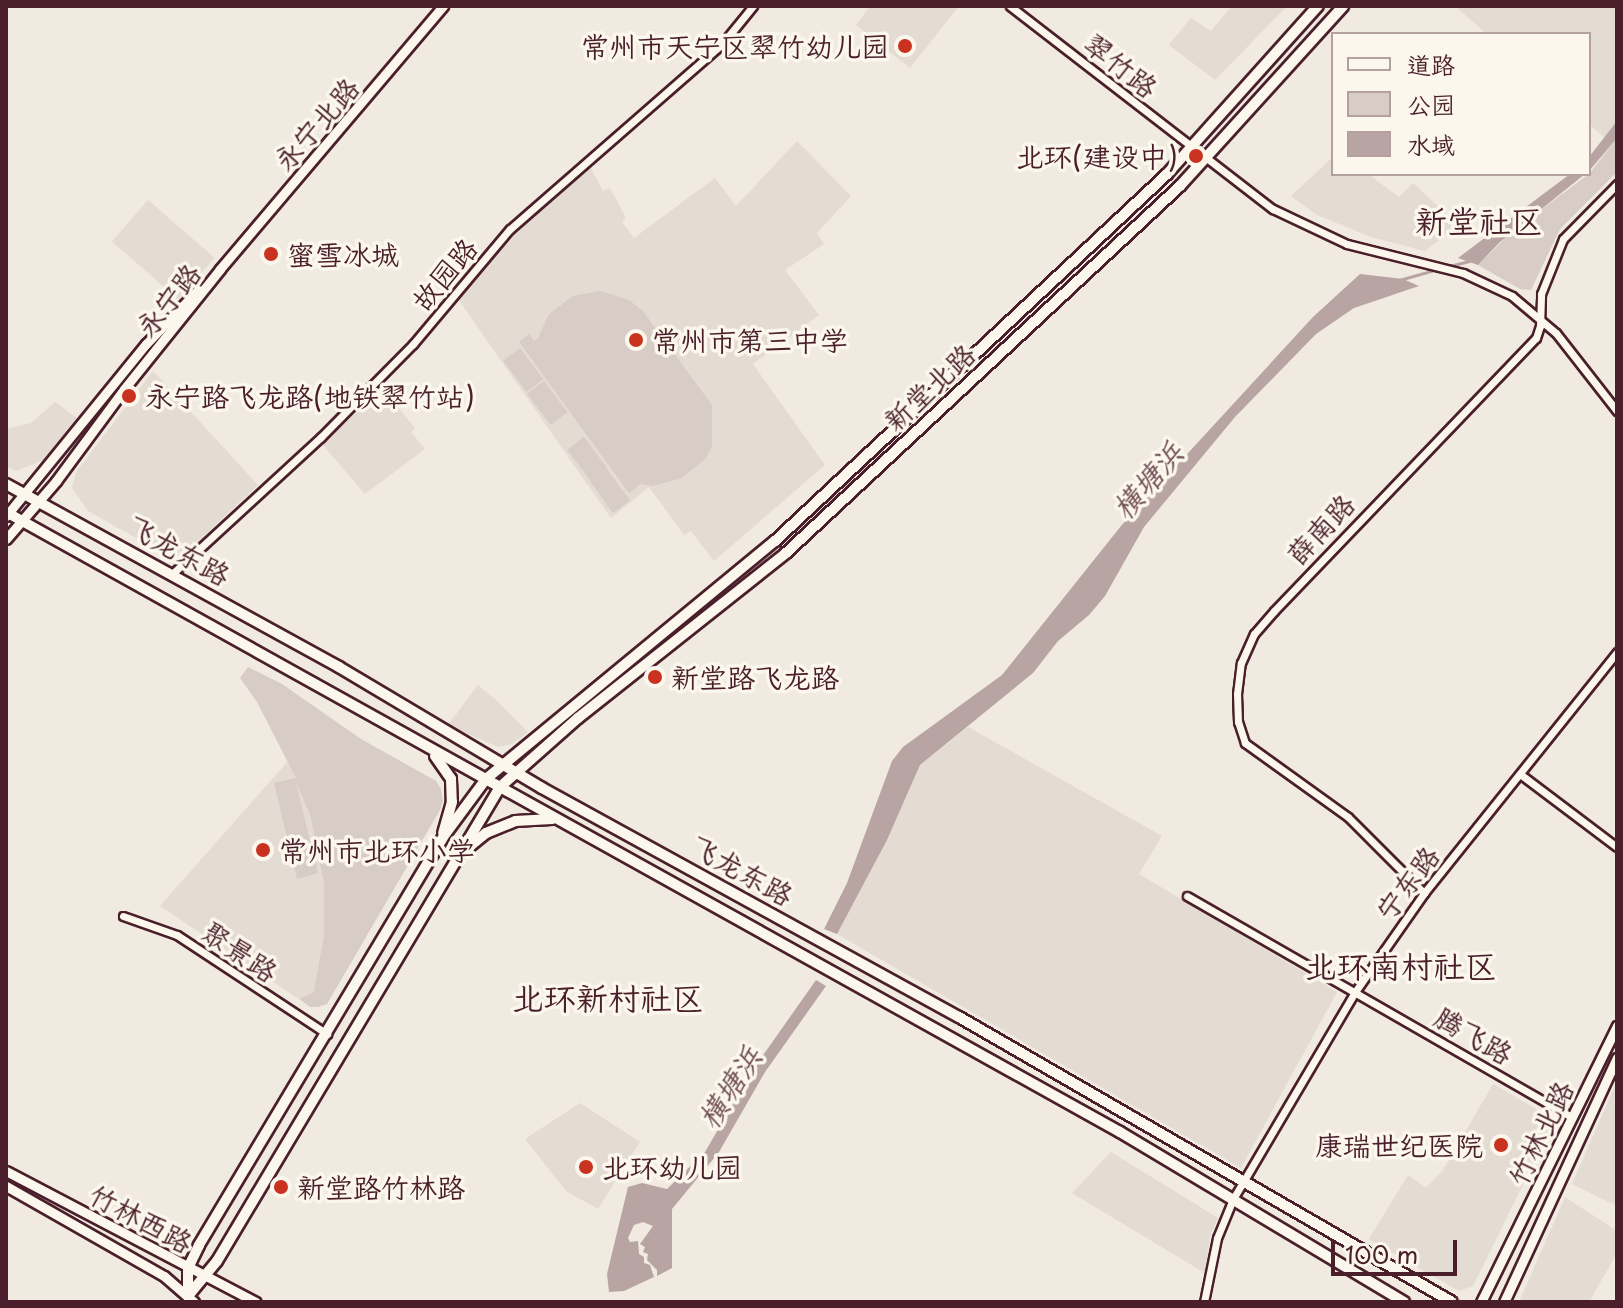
<!DOCTYPE html>
<meta charset="utf-8">
<style>
body{margin:0}
#map{position:relative;width:1623px;height:1308px;overflow:hidden;background:#f0eae0;font-family:"Playpen Sans","LXGW WenKai TC",sans-serif}
div>[style]{position:absolute}
.built>*{inset:0;background:#e4dbd2;transform-origin:0 0}
.green>*{inset:0;background:#d8ccc6;transform-origin:0 0}
.water>*{inset:0;background:#b8a4a2}
.stream>*{height:3px;margin:-1.5px;padding:0 1.5px;transform-origin:1.5px;border-radius:1.5px;background:#b8a4a2}
.roads{filter:drop-shadow(2px 0 #4a1f2b) drop-shadow(-2px 0 #4a1f2b) drop-shadow(0 2px #4a1f2b) drop-shadow(0 -2px #4a1f2b)}
.minor>*{height:7px;margin:-3.5px;padding:0 3.5px;transform-origin:3.5px;border-radius:3.5px;background:#fbf7ec}
.secondary>*{height:9px;margin:-4.5px;padding:0 4.5px;transform-origin:4.5px;border-radius:4.5px;background:#fbf7ec}
.primary>*{height:10px;margin:-5px;padding:0 5px;transform-origin:5px;border-radius:5px;background:#fbf7ec}
.dots>*{width:22px;height:22px;translate:-50% -50%;box-sizing:border-box;border:4px solid #fbf7ec;border-radius:50%}
span{translate:-50% -50%;white-space:nowrap;text-align:center;line-height:1.15;-webkit-text-stroke:7px #fbf7ec;paint-order:stroke}
.poi-label{font-size:28px;color:#4a1f2b}
.right{translate:-100% -50%;text-align:right}
.left{translate:0 -50%;text-align:left}
.street-label{font-size:28px;color:#4a1f2b}
.water-label{font-size:30px;color:#704e55;font-style:italic}
.quarter-label{font-size:32px;color:#4a1f2b}
.frame{position:absolute;inset:0;border:8px solid #4a1f2b;pointer-events:none}
.legend{position:absolute;left:1331px;top:32px;width:260px;height:144px;box-sizing:border-box;background:#fbf7ec;border:2px solid #b4a19f;margin:0;padding:10px 14px;list-style:none;font-size:24px;color:#4a1f2b}
.legend li{display:flex;align-items:center;gap:16px;height:40px}
.legend b{width:40px;border:2px solid #b4a19f}
.scale{position:absolute;left:1331px;top:1240px;width:126px;height:36px;box-sizing:border-box;border:4px solid #4a1f2b;border-top:0;padding-left:10px;font-size:24px;line-height:28px;white-space:nowrap;color:#4a1f2b;-webkit-text-stroke:6px #fbf7ec;paint-order:stroke}
</style>
<div id="map">
<div class="built">
<div style="clip-path:polygon(870px 6px,959px 6px,910px 68px,856px 25px)"></div>
<div style="clip-path:polygon(1232px 6px,1287px 6px,1215px 80px,1169px 45px,1191px 18px,1211px 31px)"></div>
<div style="clip-path:polygon(1455px 6px,1617px 6px,1617px 121px,1605px 138px,1589px 124px,1589px 34px,1487px 34px)"></div>
<div style="clip-path:polygon(797px 141px,851px 196px,817px 233px,824px 244px,785px 270px,819px 315px,753px 364px,825px 465px,714px 561px,691px 531px,684px 535px,649px 487px,611px 518px,458px 299px,491px 258px,589px 165px,603px 191px,610px 188px,626px 218px,622px 222px,634px 238px,715px 178px,736px 206px)"></div>
<div style="clip-path:polygon(1333px 157px,1333px 174px,1368px 174px,1399px 197px,1413px 183px,1458px 225px,1425px 251px,1371px 237px,1317px 215px,1291px 196px)"></div>
<div style="left:148px;top:200px;width:88px;height:55px;rotate:41deg"></div>
<div style="clip-path:polygon(153px 371px,258px 485px,177px 561px,88px 511px,72px 488px,76px 472px)"></div>
<div style="clip-path:polygon(383px 389px,415px 428px,411px 432px,425px 449px,365px 494px,322px 444px)"></div>
<div style="clip-path:polygon(55px 402px,77px 418px,43px 460px,16px 471px,6px 466px,6px 429px,31px 423px)"></div>
<div style="clip-path:polygon(478px 685px,498px 702px,528px 732px,512px 744px,498px 747px,448px 725px)"></div>
<div style="clip-path:polygon(968px 727px,1162px 836px,1139px 874px,1337px 992px,1241px 1168px,837px 934px,887px 840px,920px 765px)"></div>
<div style="clip-path:polygon(289px 760px,310px 815px,324px 884px,324px 935px,319px 974px,314px 992px,299px 999px,160px 906px)"></div>
<div style="clip-path:polygon(1617px 1081px,1617px 1206px,1572px 1184px)"></div>
<div style="clip-path:polygon(1493px 1084px,1555px 1120px,1473px 1286px,1459px 1291px,1369px 1239px,1408px 1175px,1426px 1188px,1443px 1170px)"></div>
<div style="clip-path:polygon(580px 1103px,640px 1142px,598px 1209px,566px 1191px,525px 1139px)"></div>
<div style="clip-path:polygon(1111px 1152px,1218px 1218px,1210px 1236px,1205px 1273px,1072px 1193px)"></div>
<div style="clip-path:polygon(1565px 1197px,1617px 1231px,1617px 1253px,1589px 1302px,1519px 1302px)"></div>
</div>
<div class="green">
<div style="clip-path:polygon(1617px 138px,1617px 172px,1560px 229px,1531px 290px,1520px 289px,1478px 265px,1515px 229px,1589px 174px)"></div>
<div style="clip-path:polygon(600px 291px,629px 300px,643px 311px,712px 405px,712px 446px,705px 459px,682px 478px,653px 486px,641px 484px,629px 493px,519px 342px,529px 334px,534px 341px,538px 338px,549px 314px,573px 296px)"></div>
<div style="left:520px;top:348px;width:39px;height:21px;rotate:53deg"></div>
<div style="left:544px;top:381px;width:39px;height:21px;rotate:53deg"></div>
<div style="left:584px;top:437px;width:39px;height:21px;rotate:53deg"></div>
<div style="left:607px;top:469px;width:39px;height:21px;rotate:54deg"></div>
<div style="clip-path:polygon(248px 667px,282px 684px,361px 739px,436px 781px,441px 789px,443px 801px,440px 810px,327px 1004px,318px 1007px,310px 1007px,299px 999px,314px 992px,324px 935px,324px 884px,310px 815px,295px 779px,318px 873px,297px 879px,274px 783px,296px 778px,257px 702px,240px 678px)"></div>
</div>
<div class="water">
<div style="clip-path:polygon(1617px 121px,1617px 138px,1589px 171px,1589px 157px)"></div>
<div style="clip-path:polygon(1570px 174px,1585px 174px,1499px 243px,1478px 265px,1458px 258px)"></div>
<div style="clip-path:polygon(1360px 274px,1403px 279px,1419px 286px,1354px 308px,1316px 334px,1235px 417px,1144px 527px,1105px 596px,1089px 615px,1058px 641px,1033px 673px,920px 765px,887px 840px,837px 934px,824px 929px,847px 883px,892px 761px,903px 747px,1002px 675px,1121px 526px,1313px 317px)"></div>
<div style="clip-path:polygon(816px 980px,826px 986px,765px 1072px,719px 1152px,672px 1209px,672px 1268px,657px 1276px,657px 1270px,647px 1260px,648px 1254px,643px 1252px,645px 1247px,640px 1244px,653px 1226px,643px 1222px,634px 1225px,628px 1238px,630px 1242px,638px 1241px,639px 1254px,644px 1257px,644px 1263px,650px 1265px,654px 1277px,624px 1291px,609px 1292px,607px 1274px,628px 1187px,642px 1183px,667px 1189px,705px 1152px,752px 1071px)"></div>
</div>
<div class="stream">
<div style="left:1449px;top:266px;width:21px;rotate:-14deg"></div>
<div style="left:1399px;top:280px;width:41px;rotate:-15.8deg"></div>
</div>
<div class="roads">
<div class="minor">
<div style="left:1010px;top:6px;width:332px;rotate:37.7deg"></div>
<div style="left:1273px;top:209px;width:82px;rotate:25.3deg"></div>
<div style="left:1347px;top:244px;width:120px;rotate:14deg"></div>
<div style="left:1463px;top:273px;width:54px;rotate:25.1deg"></div>
<div style="left:1512px;top:296px;width:57px;rotate:40.1deg"></div>
<div style="left:1556px;top:333px;width:99px;rotate:52deg"></div>
<div style="left:172px;top:574px;width:202px;rotate:-42.6deg"></div>
<div style="left:321px;top:437px;width:131px;rotate:-45.3deg"></div>
<div style="left:413px;top:344px;width:150px;rotate:-49.9deg"></div>
<div style="left:510px;top:229px;width:281px;rotate:-41.1deg"></div>
<div style="left:722px;top:44px;width:49px;rotate:-50.8deg"></div>
<div style="left:1520px;top:774px;width:121px;rotate:37deg"></div>
<div style="left:1424px;top:893px;width:107px;rotate:-135deg"></div>
<div style="left:1348px;top:817px;width:127px;rotate:-144.3deg"></div>
<div style="left:1245px;top:743px;width:22px;rotate:-108deg"></div>
<div style="left:1238px;top:722px;width:28px;rotate:-92deg"></div>
<div style="left:1237px;top:694px;width:31px;rotate:-83deg"></div>
<div style="left:1241px;top:663px;width:32px;rotate:-66deg"></div>
<div style="left:1254px;top:634px;width:30px;rotate:-49deg"></div>
<div style="left:1274px;top:611px;width:378px;rotate:-46.2deg"></div>
<div style="left:1536px;top:338px;width:13px;rotate:-72deg"></div>
<div style="left:1540px;top:326px;width:32px;rotate:-88deg"></div>
<div style="left:1541px;top:294px;width:59px;rotate:-68.2deg"></div>
<div style="left:1563px;top:239px;width:77px;rotate:-45.5deg"></div>
<div style="left:1187px;top:896px;width:444px;rotate:29.9deg"></div>
<div style="left:123px;top:916px;width:57px;rotate:19.4deg"></div>
<div style="left:177px;top:935px;width:180px;rotate:33.4deg"></div>
<div style="left:1204px;top:1302px;width:65px;rotate:-78.5deg"></div>
<div style="left:1217px;top:1238px;width:42px;rotate:-67.7deg"></div>
<div style="left:1233px;top:1199px;width:240px;rotate:-59.5deg"></div>
<div style="left:1355px;top:992px;width:121px;rotate:-55.1deg"></div>
<div style="left:1424px;top:893px;width:309px;rotate:-51.3deg"></div>
</div>
<div class="secondary">
<div style="left:6px;top:516px;width:222px;rotate:-50.9deg"></div>
<div style="left:146px;top:344px;width:75px;rotate:-46.1deg"></div>
<div style="left:6px;top:539px;width:77px;rotate:-49.2deg"></div>
<div style="left:56px;top:481px;width:114px;rotate:-53.5deg"></div>
<div style="left:124px;top:389px;width:154px;rotate:-51.3deg"></div>
<div style="left:220px;top:269px;width:345px;rotate:-49.7deg"></div>
<div style="left:6px;top:1171px;width:282px;rotate:27.7deg"></div>
<div style="left:6px;top:1186px;width:182px;rotate:29.7deg"></div>
<div style="left:164px;top:1276px;width:40px;rotate:41deg"></div>
<div style="left:1481px;top:1302px;width:308px;rotate:-63.8deg"></div>
<div style="left:1504px;top:1302px;width:269px;rotate:-65.2deg"></div>
</div>
<div class="primary">
<div style="left:6px;top:484px;width:380px;rotate:28.8deg"></div>
<div style="left:339px;top:667px;width:236px;rotate:30.8deg"></div>
<div style="left:542px;top:788px;width:476px;rotate:28.8deg"></div>
<div style="left:959px;top:1017px;width:569px;rotate:30.03deg"></div>
<div style="left:6px;top:512px;width:1275px;rotate:29.1deg"></div>
<div style="left:1120px;top:1132px;width:331px;rotate:30.9deg"></div>
<div style="left:435px;top:756px;width:28px;rotate:55deg"></div>
<div style="left:451px;top:779px;width:23px;rotate:88deg"></div>
<div style="left:452px;top:802px;width:32px;rotate:106deg"></div>
<div style="left:465px;top:850px;width:27px;rotate:-39deg"></div>
<div style="left:486px;top:833px;width:31px;rotate:-22deg"></div>
<div style="left:515px;top:821px;width:37px;rotate:-3deg"></div>
<div style="left:188px;top:1296px;width:45px;rotate:-50.4deg"></div>
<div style="left:217px;top:1261px;width:552px;rotate:-59.16deg"></div>
<div style="left:500px;top:787px;width:104px;rotate:-41.5deg"></div>
<div style="left:578px;top:718px;width:265px;rotate:-38.4deg"></div>
<div style="left:786px;top:553px;width:538px;rotate:-42.97deg"></div>
<div style="left:1180px;top:186px;width:243px;rotate:-47.8deg"></div>
<div style="left:188px;top:1296px;width:28px;rotate:-90deg"></div>
<div style="left:188px;top:1268px;width:25px;rotate:-64deg"></div>
<div style="left:199px;top:1245px;width:480px;rotate:-59.1deg"></div>
<div style="left:446px;top:833px;width:67px;rotate:-53.5deg"></div>
<div style="left:486px;top:779px;width:374px;rotate:-39.5deg"></div>
<div style="left:775px;top:541px;width:537px;rotate:-43.11deg"></div>
<div style="left:1167px;top:174px;width:226px;rotate:-48.1deg"></div>
</div>
</div>
<div class="dots">
<div style="left:905px;top:46px;background:#c8321e"></div>
<div style="left:1196px;top:156px;background:#c8321e"></div>
<div style="left:271px;top:254px;background:#c8321e"></div>
<div style="left:636px;top:340px;background:#c8321e"></div>
<div style="left:129px;top:396px;background:#c8321e"></div>
<div style="left:655px;top:677px;background:#c8321e"></div>
<div style="left:263px;top:850px;background:#c8321e"></div>
<div style="left:1501px;top:1145px;background:#c8321e"></div>
<div style="left:586px;top:1167px;background:#c8321e"></div>
<div style="left:281px;top:1187px;background:#c8321e"></div>
</div>
<div class="poi-label">
<span class="right" style="left:889px;top:46px">常州市天宁区翠竹幼儿园</span>
<span class="right" style="left:1178px;top:156px">北环(建设中)</span>
<span class="left" style="left:287px;top:254px">蜜雪冰城</span>
<span class="left" style="left:652px;top:340px">常州市第三中学</span>
<span class="left" style="left:145px;top:396px">永宁路飞龙路(地铁翠竹站)</span>
<span class="left" style="left:671px;top:677px">新堂路飞龙路</span>
<span class="left" style="left:279px;top:850px">常州市北环小学</span>
<span class="right" style="left:1483px;top:1145px">康瑞世纪医院</span>
<span class="left" style="left:602px;top:1167px">北环幼儿园</span>
<span class="left" style="left:297px;top:1187px">新堂路竹林路</span>
</div>
<div class="street-label">
<span style="left:1121px;top:65px;rotate:38deg">翠竹路</span>
<span style="left:316px;top:124px;rotate:-49deg">永宁北路</span>
<span style="left:444px;top:274px;rotate:-50deg">故园路</span>
<span style="left:168px;top:300px;rotate:-52deg">永宁路</span>
<span style="left:929px;top:387px;rotate:-43deg">新堂北路</span>
<span style="left:1320px;top:529px;rotate:-47deg">薛南路</span>
<span style="left:179px;top:550px;rotate:29deg">飞龙东路</span>
<span style="left:742px;top:870px;rotate:29deg">飞龙东路</span>
<span style="left:1407px;top:883px;rotate:-53deg">宁东路</span>
<span style="left:240px;top:951px;rotate:34deg">聚景路</span>
<span style="left:1474px;top:1035px;rotate:30deg">腾飞路</span>
<span style="left:1540px;top:1133px;rotate:-64deg">竹林北路</span>
<span style="left:141px;top:1218px;rotate:28deg">竹林西路</span>
</div>
<div class="water-label">
<span style="left:1147px;top:480px;rotate:-49deg">横塘浜</span>
<span style="left:729px;top:1087px;rotate:-57deg">横塘浜</span>
</div>
<div class="quarter-label">
<span style="left:1479px;top:220px">新堂社区</span>
<span style="left:1401px;top:965px">北环南村社区</span>
<span style="left:608px;top:997px">北环新村社区</span>
</div>
<div class="frame"></div>
<ul class="legend">
<li><b style="height:10px;background:#fbf7ec"></b>道路</li>
<li><b style="height:22px;background:#d8ccc6"></b>公园</li>
<li><b style="height:22px;background:#b8a4a2"></b>水域</li>
</ul>
<div class="scale">100 m</div>
</div>
